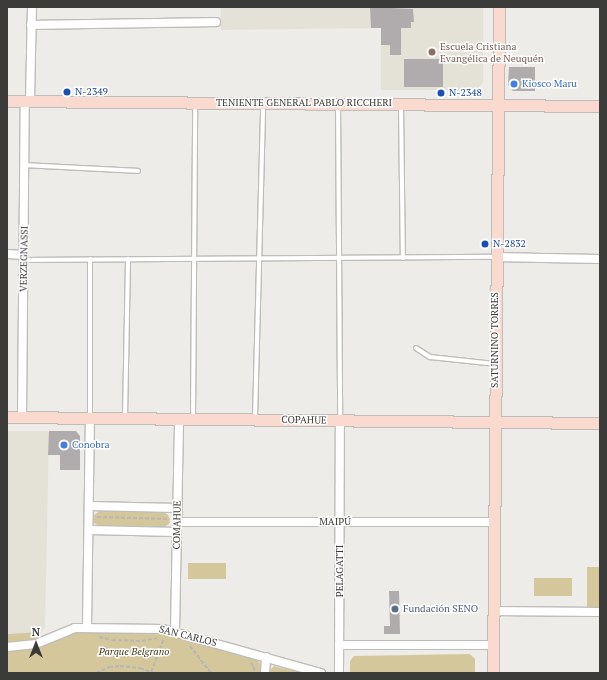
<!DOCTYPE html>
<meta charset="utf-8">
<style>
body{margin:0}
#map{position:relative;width:607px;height:680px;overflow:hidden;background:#edece8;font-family:"PT Serif",serif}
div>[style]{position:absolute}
.built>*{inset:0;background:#e4e1d7}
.green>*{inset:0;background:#d4c79b;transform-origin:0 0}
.building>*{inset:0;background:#b0acad;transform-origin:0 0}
.path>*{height:1.5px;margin-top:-0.75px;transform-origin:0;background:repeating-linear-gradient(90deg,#b8b7b3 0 4px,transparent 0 6px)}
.roads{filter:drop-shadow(1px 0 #bebdba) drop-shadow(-1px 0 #bebdba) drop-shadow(0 1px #bebdba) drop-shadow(0 -1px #bebdba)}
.lane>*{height:4px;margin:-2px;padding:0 2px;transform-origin:2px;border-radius:2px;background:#fff}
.street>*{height:8px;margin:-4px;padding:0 4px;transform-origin:4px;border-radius:4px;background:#fff}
.secondary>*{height:11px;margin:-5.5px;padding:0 5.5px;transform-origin:5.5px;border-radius:5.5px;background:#fad9ce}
.dots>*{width:11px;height:11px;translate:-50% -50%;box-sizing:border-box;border:2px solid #fff;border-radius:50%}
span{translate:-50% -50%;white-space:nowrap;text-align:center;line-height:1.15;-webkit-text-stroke:3px #fff;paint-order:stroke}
.education-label{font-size:10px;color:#785e54}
.left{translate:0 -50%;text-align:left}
.shop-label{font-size:10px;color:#366cbe}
.transit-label{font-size:10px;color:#164399}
.street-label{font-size:10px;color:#3b3b39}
.service-label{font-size:10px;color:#4e5e75}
.park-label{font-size:10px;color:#443911;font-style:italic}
.frame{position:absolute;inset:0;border:8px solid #3b3b39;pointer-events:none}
.north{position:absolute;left:16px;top:624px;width:40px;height:40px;-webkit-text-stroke:3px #fff;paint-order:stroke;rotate:0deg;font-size:11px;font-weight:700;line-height:16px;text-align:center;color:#3b3b39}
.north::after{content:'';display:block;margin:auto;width:14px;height:18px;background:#3b3b39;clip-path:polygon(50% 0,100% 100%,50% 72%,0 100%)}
</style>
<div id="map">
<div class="built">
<div style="clip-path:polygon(221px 7px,483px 7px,483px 83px,476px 90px,381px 90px,381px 28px,221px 30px)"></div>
<div style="clip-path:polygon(7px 114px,8px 114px,7px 245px)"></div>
<div style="clip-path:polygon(7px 431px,49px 431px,45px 628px,41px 632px,7px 634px)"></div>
</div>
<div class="green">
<div style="clip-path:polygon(100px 511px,164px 512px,168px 515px,170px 519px,169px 524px,164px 527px,100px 526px,95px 524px,93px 520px,94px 515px)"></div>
<div style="left:188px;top:563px;width:38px;height:16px"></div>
<div style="left:587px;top:567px;width:13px;height:41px"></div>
<div style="left:534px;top:578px;width:38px;height:18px"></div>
<div style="clip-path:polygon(75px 631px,165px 633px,256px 659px,260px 663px,261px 673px,7px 673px,7px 651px,36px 648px)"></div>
<div style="clip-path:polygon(41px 632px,39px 637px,35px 640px,7px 643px,7px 634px)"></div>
<div style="clip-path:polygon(470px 654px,475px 659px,475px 673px,350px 673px,350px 661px,354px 656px)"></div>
<div style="clip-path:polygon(274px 666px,277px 667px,303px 673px,270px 673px,271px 669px)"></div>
</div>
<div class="building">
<div style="clip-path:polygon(370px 7px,413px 9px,414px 22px,411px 22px,411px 28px,401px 28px,401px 55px,390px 55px,390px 45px,381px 45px,381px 28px,371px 28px)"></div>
<div style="left:404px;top:59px;width:39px;height:28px"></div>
<div style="clip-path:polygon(509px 67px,535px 67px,535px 91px,513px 91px,508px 85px)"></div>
<div style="clip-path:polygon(49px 431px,76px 431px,80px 436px,80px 470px,60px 470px,60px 455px,48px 455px)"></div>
<div style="clip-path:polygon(389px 591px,399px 591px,400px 634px,384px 634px,384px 626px,390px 626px)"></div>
</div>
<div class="path">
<div style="left:97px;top:517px;width:72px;rotate:1.6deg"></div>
<div style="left:99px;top:637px;width:13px;rotate:13deg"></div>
<div style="left:112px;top:640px;width:30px;rotate:2deg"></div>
<div style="left:142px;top:641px;width:15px;rotate:-11deg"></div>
<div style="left:190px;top:646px;width:34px;rotate:52deg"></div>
<div style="left:251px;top:663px;width:5px;rotate:53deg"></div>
<div style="left:254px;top:667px;width:6px;rotate:81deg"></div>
<div style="left:151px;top:672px;width:36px;rotate:-69deg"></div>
<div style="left:96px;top:673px;width:14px;rotate:-25deg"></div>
<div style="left:109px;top:667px;width:11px;rotate:-5deg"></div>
<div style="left:120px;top:666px;width:20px;rotate:6deg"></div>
<div style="left:140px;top:668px;width:15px;rotate:20deg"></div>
</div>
<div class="roads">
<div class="lane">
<div style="left:338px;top:104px;width:315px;rotate:89.6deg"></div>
<div style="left:401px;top:104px;width:154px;rotate:89.3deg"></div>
<div style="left:25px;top:165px;width:113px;rotate:3deg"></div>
<div style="left:90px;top:259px;width:159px;rotate:90deg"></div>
<div style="left:24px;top:260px;width:471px;rotate:-0.4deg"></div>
<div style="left:416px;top:348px;width:17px;rotate:33deg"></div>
<div style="left:430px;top:357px;width:65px;rotate:6.1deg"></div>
<div style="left:125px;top:417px;width:158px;rotate:-88.9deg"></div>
<div style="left:255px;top:418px;width:315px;rotate:-88.5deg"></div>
<div style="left:193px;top:419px;width:315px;rotate:-89.6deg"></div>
</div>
<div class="street">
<div style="left:31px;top:25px;width:185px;rotate:-0.9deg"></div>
<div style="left:30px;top:101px;width:94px;rotate:-88.8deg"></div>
<div style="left:7px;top:254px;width:17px;rotate:3deg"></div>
<div style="left:496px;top:257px;width:104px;rotate:1.1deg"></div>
<div style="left:22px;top:417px;width:316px;rotate:-89.5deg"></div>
<div style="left:89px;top:506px;width:88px;rotate:1.3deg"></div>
<div style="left:177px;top:522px;width:317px"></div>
<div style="left:89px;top:530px;width:88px;rotate:1.3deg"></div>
<div style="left:493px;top:611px;width:107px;rotate:0.5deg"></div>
<div style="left:87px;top:628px;width:210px;rotate:-89.2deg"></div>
<div style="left:175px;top:631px;width:212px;rotate:-88.9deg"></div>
<div style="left:339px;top:645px;width:154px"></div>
<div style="left:7px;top:647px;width:29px;rotate:-6deg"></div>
<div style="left:36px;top:644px;width:42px;rotate:-22.3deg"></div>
<div style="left:75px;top:628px;width:88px;rotate:0.7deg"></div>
<div style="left:163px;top:629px;width:164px;rotate:15.6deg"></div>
<div style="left:265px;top:673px;width:16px;rotate:-86deg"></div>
<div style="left:339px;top:673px;width:252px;rotate:-89.8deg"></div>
</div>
<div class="secondary">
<div style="left:7px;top:101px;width:593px;rotate:0.48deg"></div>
<div style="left:7px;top:417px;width:593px;rotate:0.58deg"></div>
<div style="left:493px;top:673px;width:666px;rotate:-89.48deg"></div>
</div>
</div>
<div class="dots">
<div style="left:432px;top:52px;background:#8d6e63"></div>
<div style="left:514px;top:84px;background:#3f7fe0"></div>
<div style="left:67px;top:92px;background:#1a4fb4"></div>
<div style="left:441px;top:93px;background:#1a4fb4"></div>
<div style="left:485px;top:244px;background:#1a4fb4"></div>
<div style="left:64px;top:445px;background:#3f7fe0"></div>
<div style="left:395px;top:609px;background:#5c6f8a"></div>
</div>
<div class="education-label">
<span class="left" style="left:440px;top:52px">Escuela Cristiana<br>Evangélica de Neuquén</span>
</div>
<div class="shop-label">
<span class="left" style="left:522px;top:84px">Kiosco Maru</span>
<span class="left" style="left:72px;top:445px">Conobra</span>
</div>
<div class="transit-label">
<span class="left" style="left:75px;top:92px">N-2349</span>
<span class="left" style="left:449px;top:93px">N-2348</span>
<span class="left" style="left:493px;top:244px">N-2832</span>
</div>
<div class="street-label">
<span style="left:304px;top:103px">TENIENTE GENERAL PABLO RICCHERI</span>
<span style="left:24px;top:259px;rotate:-89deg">VERZEGNASSI</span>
<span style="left:495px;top:340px;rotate:-90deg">SATURNINO TORRES</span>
<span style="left:304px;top:420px;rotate:1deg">COPAHUE</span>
<span style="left:335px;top:522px">MAIPÚ</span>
<span style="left:177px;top:525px;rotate:-89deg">COMAHUE</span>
<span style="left:340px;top:571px;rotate:-90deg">PELAGATTI</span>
<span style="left:188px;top:636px;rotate:14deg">SAN CARLOS</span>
</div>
<div class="service-label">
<span class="left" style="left:403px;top:609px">Fundación SENO</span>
</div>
<div class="park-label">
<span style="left:134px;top:652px">Parque Belgrano</span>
</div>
<div class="frame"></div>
<div class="north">N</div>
</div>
